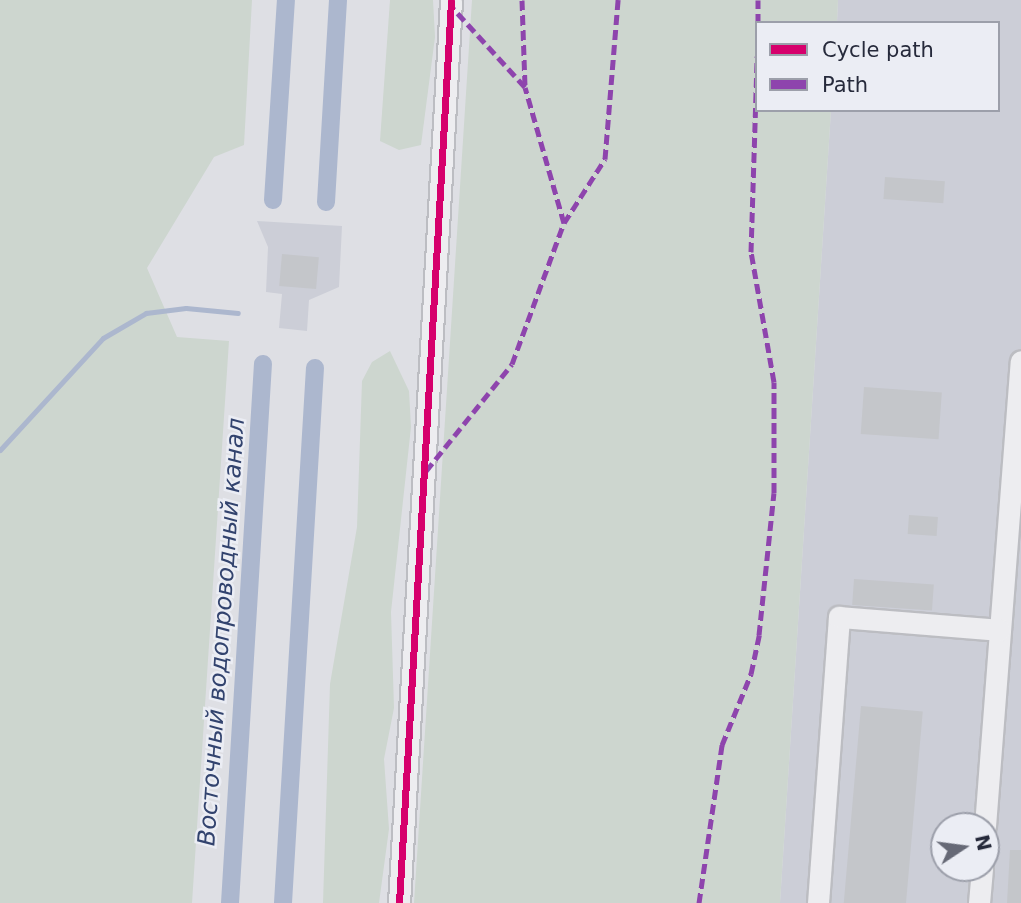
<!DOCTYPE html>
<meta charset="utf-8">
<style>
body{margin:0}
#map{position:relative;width:1021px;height:903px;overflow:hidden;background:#dedfe4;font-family:"DejaVu Sans",sans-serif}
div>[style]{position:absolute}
.built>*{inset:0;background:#ccced7}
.green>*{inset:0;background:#cdd6cf}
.stream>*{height:5px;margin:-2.5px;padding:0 2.5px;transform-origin:2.5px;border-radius:2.5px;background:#acb7ce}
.canal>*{height:18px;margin:-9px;padding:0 9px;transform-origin:9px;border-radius:9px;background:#acb7ce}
.building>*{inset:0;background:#c4c6ca;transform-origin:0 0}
.roads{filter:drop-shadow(2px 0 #bcbdc2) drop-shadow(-2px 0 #bcbdc2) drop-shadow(0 2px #bcbdc2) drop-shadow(0 -2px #bcbdc2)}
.minor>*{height:21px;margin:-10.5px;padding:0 10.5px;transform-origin:10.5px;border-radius:10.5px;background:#ededf0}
.quiet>*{height:5px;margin-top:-2.5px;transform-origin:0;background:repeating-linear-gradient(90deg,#8e44ad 0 10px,transparent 0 15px)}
.cycleway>*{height:7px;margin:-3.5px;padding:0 3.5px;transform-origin:3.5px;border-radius:3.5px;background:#d6006c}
span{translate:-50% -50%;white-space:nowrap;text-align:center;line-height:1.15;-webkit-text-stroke:5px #ebedf4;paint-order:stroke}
.water-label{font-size:24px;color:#32436e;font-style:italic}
.legend{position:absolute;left:755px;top:21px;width:245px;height:91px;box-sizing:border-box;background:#ebedf4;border:2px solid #9c9faa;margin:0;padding:9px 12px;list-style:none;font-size:21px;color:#262a3b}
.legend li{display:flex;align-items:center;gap:14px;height:35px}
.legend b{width:35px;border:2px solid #9c9faa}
.north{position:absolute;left:930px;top:812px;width:70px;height:70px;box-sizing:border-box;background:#ebedf4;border:2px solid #9c9faa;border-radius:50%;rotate:77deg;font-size:19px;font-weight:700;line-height:28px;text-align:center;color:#262a3b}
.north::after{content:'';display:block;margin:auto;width:24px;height:32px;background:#666976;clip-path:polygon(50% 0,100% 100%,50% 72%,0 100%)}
</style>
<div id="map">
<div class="built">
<div style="clip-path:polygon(evenodd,838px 0,1021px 0,1021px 903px,780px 903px,831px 110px,998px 110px,998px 23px,837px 23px,838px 0,944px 826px,986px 826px,986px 868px,944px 868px,944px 826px)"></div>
<div style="clip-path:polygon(257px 221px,342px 226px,339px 287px,309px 300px,307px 331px,279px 328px,282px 294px,266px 292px,268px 247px)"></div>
</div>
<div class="green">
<div style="clip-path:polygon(0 0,252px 0,244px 145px,214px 157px,147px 268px,177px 337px,229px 341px,192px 903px,0 903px)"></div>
<div style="clip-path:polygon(390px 0,433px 0,435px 37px,421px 145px,399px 150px,380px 141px)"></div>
<div style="clip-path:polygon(472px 0,838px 0,837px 23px,757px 23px,757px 110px,831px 110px,780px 903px,414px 903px)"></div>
<div style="clip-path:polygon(390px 351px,409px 391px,411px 427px,391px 612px,394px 708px,384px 759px,389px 829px,379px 903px,323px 903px,330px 684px,357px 527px,362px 381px,372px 362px)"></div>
</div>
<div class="stream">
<div style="left:0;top:450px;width:152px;rotate:-47.4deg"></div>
<div style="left:103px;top:338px;width:50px;rotate:-30.2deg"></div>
<div style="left:146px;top:313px;width:40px;rotate:-7.1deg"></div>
<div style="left:186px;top:308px;width:52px;rotate:5.5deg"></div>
</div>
<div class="canal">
<div style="left:273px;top:200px;width:200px;rotate:-86.3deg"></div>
<div style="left:326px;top:202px;width:202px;rotate:-86.6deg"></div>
<div style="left:230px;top:903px;width:540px;rotate:-86.5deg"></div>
<div style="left:283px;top:903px;width:536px;rotate:-86.58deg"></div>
</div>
<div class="building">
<div style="left:885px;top:177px;width:60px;height:22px;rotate:4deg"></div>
<div style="left:282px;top:254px;width:37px;height:32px;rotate:5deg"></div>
<div style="left:864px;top:387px;width:78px;height:47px;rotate:4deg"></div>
<div style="left:909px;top:515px;width:29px;height:19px;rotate:4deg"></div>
<div style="left:854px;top:579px;width:80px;height:26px;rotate:4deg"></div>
<div style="left:861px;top:706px;width:62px;height:198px;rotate:5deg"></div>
<div style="clip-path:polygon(1010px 850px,1021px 850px,1021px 903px,1007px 903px)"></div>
</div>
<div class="roads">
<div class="minor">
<div style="left:985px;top:826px;width:466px;rotate:-85.6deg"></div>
<div style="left:399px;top:903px;width:904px;rotate:-86.7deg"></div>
<div style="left:818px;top:903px;width:287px;rotate:-85.8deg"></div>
<div style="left:839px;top:617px;width:161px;rotate:4.6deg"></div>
<div style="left:979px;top:903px;width:35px;rotate:-85deg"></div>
</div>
</div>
<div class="quiet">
<div style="left:522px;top:0;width:87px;rotate:88deg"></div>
<div style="left:758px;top:23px;width:23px;rotate:-90deg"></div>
<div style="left:564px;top:223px;width:76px;rotate:-57.4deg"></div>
<div style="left:605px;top:159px;width:160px;rotate:-85.3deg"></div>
<div style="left:426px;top:471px;width:137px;rotate:-51.2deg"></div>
<div style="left:512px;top:364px;width:150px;rotate:-69.8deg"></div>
<div style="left:564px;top:223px;width:141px;rotate:-106deg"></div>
<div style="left:525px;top:87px;width:110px;rotate:-132.4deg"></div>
<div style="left:699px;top:903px;width:160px;rotate:-81.7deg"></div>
<div style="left:722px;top:745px;width:77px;rotate:-67.8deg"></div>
<div style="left:751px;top:674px;width:40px;rotate:-78deg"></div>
<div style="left:759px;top:635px;width:143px;rotate:-84deg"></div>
<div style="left:774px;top:493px;width:111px;rotate:-90deg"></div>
<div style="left:774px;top:382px;width:132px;rotate:-100deg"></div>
<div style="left:751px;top:252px;width:196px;rotate:-88.2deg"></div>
</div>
<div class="cycleway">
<div style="left:399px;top:903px;width:904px;rotate:-86.7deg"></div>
</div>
<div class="water-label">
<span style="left:222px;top:632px;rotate:-86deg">Восточный водопроводный канал</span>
</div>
<ul class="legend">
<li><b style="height:9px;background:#d6006c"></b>Cycle path</li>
<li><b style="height:9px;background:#8e44ad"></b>Path</li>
</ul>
<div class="north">N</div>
</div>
